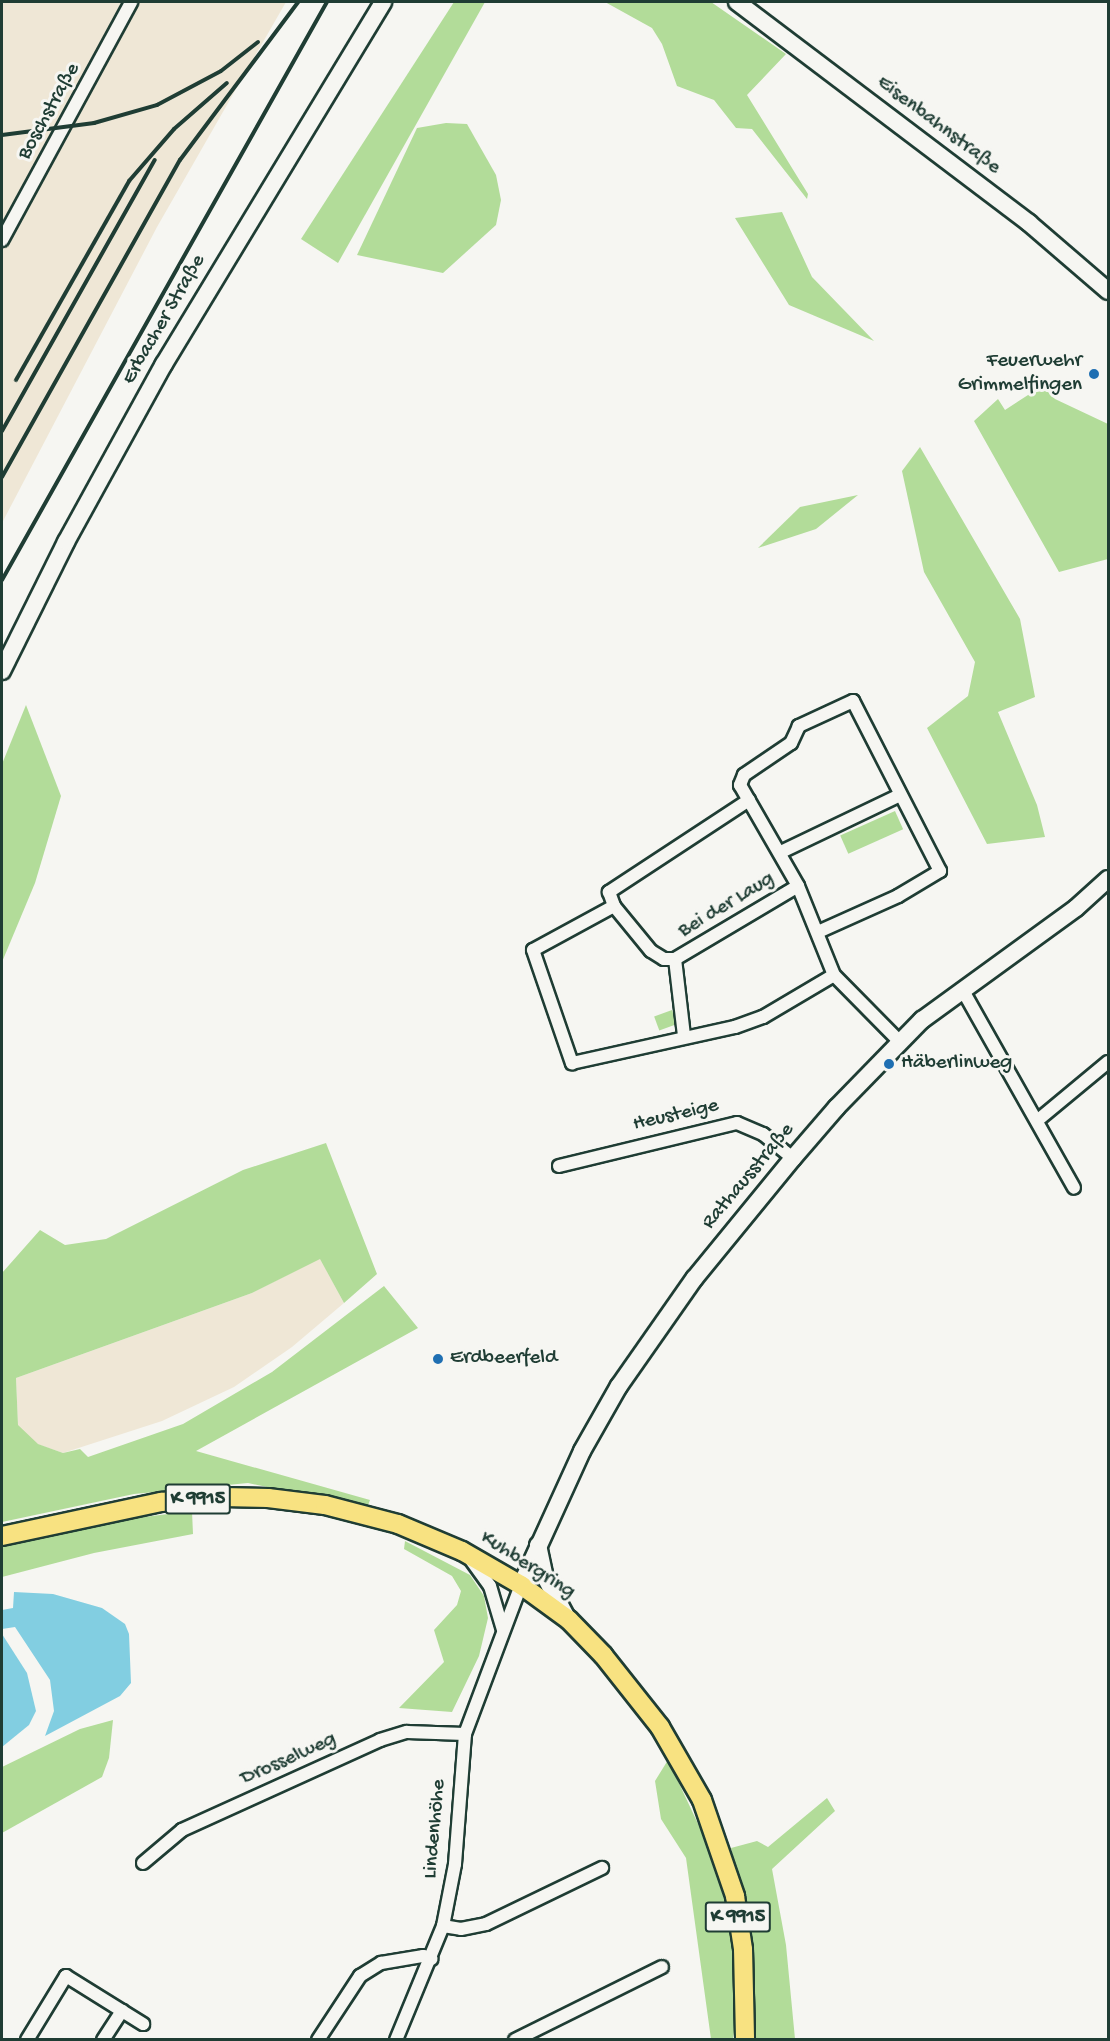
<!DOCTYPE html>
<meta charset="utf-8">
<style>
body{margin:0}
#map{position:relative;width:1110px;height:2041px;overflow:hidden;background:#f6f6f2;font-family:"Gochi Hand",sans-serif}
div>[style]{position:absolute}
.built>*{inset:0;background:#efe7d6}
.green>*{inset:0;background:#b2dc99;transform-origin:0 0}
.water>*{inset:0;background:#82cee1}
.roads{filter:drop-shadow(2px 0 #1f3d34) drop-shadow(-2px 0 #1f3d34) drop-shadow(0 2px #1f3d34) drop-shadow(0 -2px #1f3d34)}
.street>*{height:12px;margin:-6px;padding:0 6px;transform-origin:6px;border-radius:6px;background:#f6f6f2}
.secondary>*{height:16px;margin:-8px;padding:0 8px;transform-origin:8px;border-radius:8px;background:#f6f6f2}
.primary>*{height:18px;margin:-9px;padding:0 9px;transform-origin:9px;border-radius:9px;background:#f8e281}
.rail>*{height:4px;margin:-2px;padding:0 2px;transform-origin:2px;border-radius:2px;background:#1f3d34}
.dots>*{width:16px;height:16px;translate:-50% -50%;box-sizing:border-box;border:3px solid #f6f6f2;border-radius:50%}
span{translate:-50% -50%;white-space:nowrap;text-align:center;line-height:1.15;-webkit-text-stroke:6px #f6f6f2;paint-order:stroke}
.shield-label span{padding:2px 4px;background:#f6f6f2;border:2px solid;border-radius:4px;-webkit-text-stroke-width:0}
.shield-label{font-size:20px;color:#1f3d34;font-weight:700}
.street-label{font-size:21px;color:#1f3d34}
.poi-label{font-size:21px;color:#1f3d34}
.right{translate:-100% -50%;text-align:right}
.left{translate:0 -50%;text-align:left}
.frame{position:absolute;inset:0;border:3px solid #1f3d34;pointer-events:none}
</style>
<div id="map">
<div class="built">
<div style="clip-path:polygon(2px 2px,286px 2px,157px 227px,2px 523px)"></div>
<div style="clip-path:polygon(320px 1258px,344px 1303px,292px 1347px,234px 1387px,162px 1421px,63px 1453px,37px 1444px,18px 1426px,16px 1378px,252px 1293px)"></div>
</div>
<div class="green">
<div style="clip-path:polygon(454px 2px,485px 2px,338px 263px,301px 239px)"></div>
<div style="clip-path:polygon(605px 2px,711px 2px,786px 54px,747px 95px,808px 194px,807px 199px,752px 129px,736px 128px,714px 100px,677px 86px,662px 44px,652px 28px)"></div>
<div style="clip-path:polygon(446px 123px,467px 124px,496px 175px,501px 200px,496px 225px,443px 273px,357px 255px,417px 128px)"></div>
<div style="clip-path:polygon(782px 212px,812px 277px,874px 341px,789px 305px,735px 218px)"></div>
<div style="clip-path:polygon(1042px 386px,1055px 399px,1108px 424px,1108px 559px,1059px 572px,974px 421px,998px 399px,1005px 410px)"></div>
<div style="clip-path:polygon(920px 447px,1020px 619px,1035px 697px,998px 712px,1037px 805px,1045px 837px,987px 844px,927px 728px,968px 696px,975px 662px,924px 572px,902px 471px)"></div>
<div style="clip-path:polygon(858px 495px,816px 529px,758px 548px,800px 507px)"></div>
<div style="clip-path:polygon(26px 705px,61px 796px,35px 883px,2px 962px,2px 764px)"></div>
<div style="left:895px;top:811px;width:20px;height:60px;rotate:66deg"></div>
<div style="left:672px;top:1010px;width:15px;height:19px;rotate:70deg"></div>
<div style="clip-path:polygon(326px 1143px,377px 1274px,344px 1303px,320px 1259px,252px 1293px,16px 1378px,18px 1425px,38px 1444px,63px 1453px,80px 1449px,88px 1457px,183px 1424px,272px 1372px,384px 1286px,418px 1328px,196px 1451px,370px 1500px,367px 1508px,248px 1483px,134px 1494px,2px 1522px,2px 1273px,40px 1230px,65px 1245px,106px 1239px,243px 1170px)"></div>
<div style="clip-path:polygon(192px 1511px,193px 1534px,94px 1553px,2px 1577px,2px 1546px,88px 1524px)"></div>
<div style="clip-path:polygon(405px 1541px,470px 1575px,484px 1596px,488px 1618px,479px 1656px,452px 1712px,399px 1708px,444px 1662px,434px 1630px,457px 1605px,461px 1591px,452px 1576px,404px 1549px)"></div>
<div style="clip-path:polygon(113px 1720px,109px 1758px,102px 1777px,2px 1833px,2px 1767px,80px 1729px)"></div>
<div style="clip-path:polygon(668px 1760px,700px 1828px,726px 1904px,736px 1960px,737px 2011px,733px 2039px,711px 2039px,686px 1858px,661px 1819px,655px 1781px)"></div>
<div style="clip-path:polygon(827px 1798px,835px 1811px,772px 1869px,786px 1945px,795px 2039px,756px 2039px,752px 1940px,731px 1848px,757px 1841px,768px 1847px)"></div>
</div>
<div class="water">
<div style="clip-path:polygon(14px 1592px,53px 1594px,102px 1608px,125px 1624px,129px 1634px,131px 1683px,120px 1696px,45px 1736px,54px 1711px,50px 1680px,15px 1627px,2px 1629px,2px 1610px,13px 1608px)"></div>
<div style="clip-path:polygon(2px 1634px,27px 1673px,36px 1711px,29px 1725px,2px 1747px)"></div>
</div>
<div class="roads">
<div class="street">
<div style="left:2px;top:240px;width:271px;rotate:-61.5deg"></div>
<div style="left:749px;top:800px;width:168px;rotate:146.7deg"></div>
<div style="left:609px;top:892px;width:15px;rotate:70deg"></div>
<div style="left:614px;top:906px;width:92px;rotate:151.5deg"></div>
<div style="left:533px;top:950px;width:120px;rotate:71deg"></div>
<div style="left:572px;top:1063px;width:167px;rotate:-12.5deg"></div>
<div style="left:735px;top:1027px;width:30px;rotate:-20deg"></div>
<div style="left:763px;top:1017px;width:82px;rotate:-30.6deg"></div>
<div style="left:781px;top:852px;width:132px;rotate:-25.6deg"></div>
<div style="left:614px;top:906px;width:58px;rotate:50.6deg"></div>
<div style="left:651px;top:951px;width:15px;rotate:32deg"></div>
<div style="left:664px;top:959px;width:11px"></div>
<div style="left:675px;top:959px;width:78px;rotate:83.3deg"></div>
<div style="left:818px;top:932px;width:88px;rotate:-24.2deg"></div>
<div style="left:898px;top:896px;width:49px;rotate:-30.8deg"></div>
<div style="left:940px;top:871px;width:191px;rotate:-117.1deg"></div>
<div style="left:853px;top:701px;width:60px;rotate:155.2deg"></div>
<div style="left:799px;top:726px;width:19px;rotate:115deg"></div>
<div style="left:791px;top:743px;width:57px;rotate:145.8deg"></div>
<div style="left:744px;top:775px;width:11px;rotate:112deg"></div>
<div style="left:740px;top:785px;width:116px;rotate:60.1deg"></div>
<div style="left:798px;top:886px;width:96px;rotate:68deg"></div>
<div style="left:834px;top:975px;width:93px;rotate:45.4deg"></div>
<div style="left:675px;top:959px;width:143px;rotate:-30.7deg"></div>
<div style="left:962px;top:989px;width:228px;rotate:60.6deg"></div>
<div style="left:1038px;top:1120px;width:91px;rotate:-39.6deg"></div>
<div style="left:559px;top:1166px;width:183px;rotate:-13.6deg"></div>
<div style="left:737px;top:1123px;width:28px;rotate:23deg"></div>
<div style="left:763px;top:1134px;width:38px;rotate:39deg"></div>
<div style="left:471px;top:1560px;width:32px;rotate:54deg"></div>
<div style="left:490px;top:1586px;width:46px;rotate:73.5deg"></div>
<div style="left:143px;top:1863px;width:51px;rotate:-40.2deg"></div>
<div style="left:182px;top:1830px;width:217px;rotate:-24.4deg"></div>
<div style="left:380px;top:1740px;width:28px;rotate:-17deg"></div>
<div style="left:407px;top:1732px;width:58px;rotate:2deg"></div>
<div style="left:443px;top:1926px;width:18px;rotate:9deg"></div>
<div style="left:461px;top:1929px;width:25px;rotate:-11deg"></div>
<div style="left:486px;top:1924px;width:129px;rotate:-25.8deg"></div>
<div style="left:27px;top:2040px;width:75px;rotate:-58.6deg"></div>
<div style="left:66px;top:1976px;width:91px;rotate:31.9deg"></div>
<div style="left:103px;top:2040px;width:35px;rotate:-57deg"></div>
<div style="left:318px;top:2040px;width:77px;rotate:-56.7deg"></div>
<div style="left:360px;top:1976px;width:25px;rotate:-32deg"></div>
<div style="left:381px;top:1963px;width:43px;rotate:-9.5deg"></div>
<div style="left:423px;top:1956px;width:9px;rotate:18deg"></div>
<div style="left:396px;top:2040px;width:123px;rotate:-67.6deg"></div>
<div style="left:443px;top:1926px;width:63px;rotate:-79deg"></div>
<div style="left:455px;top:1864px;width:130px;rotate:-85.6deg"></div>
<div style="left:465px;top:1734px;width:159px;rotate:-69.4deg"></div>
<div style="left:515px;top:2040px;width:164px;rotate:-26.4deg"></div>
</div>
<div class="secondary">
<div style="left:737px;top:2px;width:366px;rotate:37.1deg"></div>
<div style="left:1029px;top:223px;width:104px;rotate:40.7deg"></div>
<div style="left:2px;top:671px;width:144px;rotate:-63.6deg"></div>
<div style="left:66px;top:542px;width:203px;rotate:-61.2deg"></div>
<div style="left:164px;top:364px;width:423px;rotate:-58.8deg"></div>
<div style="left:538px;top:1545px;width:33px;rotate:78deg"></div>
<div style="left:545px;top:1577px;width:44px;rotate:61.7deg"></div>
<div style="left:521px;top:1585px;width:147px;rotate:-65.5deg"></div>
<div style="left:582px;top:1451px;width:75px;rotate:-60.4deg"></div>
<div style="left:619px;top:1386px;width:131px;rotate:-55deg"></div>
<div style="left:694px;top:1279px;width:156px;rotate:-50.7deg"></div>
<div style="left:793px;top:1158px;width:67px;rotate:-49.2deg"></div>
<div style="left:837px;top:1107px;width:122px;rotate:-45.7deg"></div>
<div style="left:922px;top:1020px;width:190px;rotate:-36deg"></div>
<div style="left:1076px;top:908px;width:43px;rotate:-42.2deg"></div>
</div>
<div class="primary">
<div style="left:2px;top:1536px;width:163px;rotate:-12.1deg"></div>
<div style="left:161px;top:1502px;width:62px;rotate:-4.6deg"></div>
<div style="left:223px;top:1497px;width:45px;rotate:1.3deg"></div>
<div style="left:268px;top:1498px;width:57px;rotate:7deg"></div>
<div style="left:325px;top:1505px;width:75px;rotate:14.6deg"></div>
<div style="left:398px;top:1524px;width:69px;rotate:22.9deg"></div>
<div style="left:462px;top:1551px;width:68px;rotate:30deg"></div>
<div style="left:521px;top:1585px;width:59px;rotate:36.1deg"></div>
<div style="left:569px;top:1620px;width:49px;rotate:45.8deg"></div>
<div style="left:603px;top:1655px;width:92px;rotate:51.6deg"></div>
<div style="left:660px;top:1727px;width:84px;rotate:60.1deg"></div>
<div style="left:702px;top:1800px;width:102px;rotate:71deg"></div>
<div style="left:735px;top:1896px;width:54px;rotate:81.4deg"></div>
<div style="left:743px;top:1949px;width:91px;rotate:88.7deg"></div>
</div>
</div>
<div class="rail">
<div style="left:2px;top:135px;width:93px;rotate:-7.4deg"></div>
<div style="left:94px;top:123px;width:66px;rotate:-15.9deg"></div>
<div style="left:157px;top:105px;width:72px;rotate:-28deg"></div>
<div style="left:221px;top:71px;width:47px;rotate:-38.1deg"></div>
<div style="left:16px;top:380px;width:229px;rotate:-60.4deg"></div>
<div style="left:129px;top:181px;width:69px;rotate:-49.1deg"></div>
<div style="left:174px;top:129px;width:70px;rotate:-41deg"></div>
<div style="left:2px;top:431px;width:311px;rotate:-60.6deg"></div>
<div style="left:2px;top:477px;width:364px;rotate:-60.7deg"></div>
<div style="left:180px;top:160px;width:197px;rotate:-53.2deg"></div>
<div style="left:2px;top:580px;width:663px;rotate:-60.65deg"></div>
</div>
<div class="dots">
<div style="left:1094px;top:374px;background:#1f6fb2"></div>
<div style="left:889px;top:1064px;background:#1f6fb2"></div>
<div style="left:438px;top:1359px;background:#1f6fb2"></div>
</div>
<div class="shield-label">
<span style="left:198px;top:1499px">K 9915</span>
<span style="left:738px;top:1917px">K 9915</span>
</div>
<div class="street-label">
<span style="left:50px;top:112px;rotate:-61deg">Boschstraße</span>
<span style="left:938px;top:126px;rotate:37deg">Eisenbahnstraße</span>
<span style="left:165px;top:320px;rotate:-60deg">Erbacher Straße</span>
<span style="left:727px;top:906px;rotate:-31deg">Bei der Laug</span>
<span style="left:676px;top:1116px;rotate:-13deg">Heusteige</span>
<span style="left:749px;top:1177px;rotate:-50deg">Rathausstraße</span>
<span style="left:527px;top:1566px;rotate:33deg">Kuhbergring</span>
<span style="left:289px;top:1760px;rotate:-24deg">Drosselweg</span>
<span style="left:436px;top:1829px;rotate:-85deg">Lindenhöhe</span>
</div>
<div class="poi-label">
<span class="right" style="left:1082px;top:374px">Feuerwehr<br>Grimmelfingen</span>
<span class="left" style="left:901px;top:1064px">Häberlinweg</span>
<span class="left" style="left:450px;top:1359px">Erdbeerfeld</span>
</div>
<div class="frame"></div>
</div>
